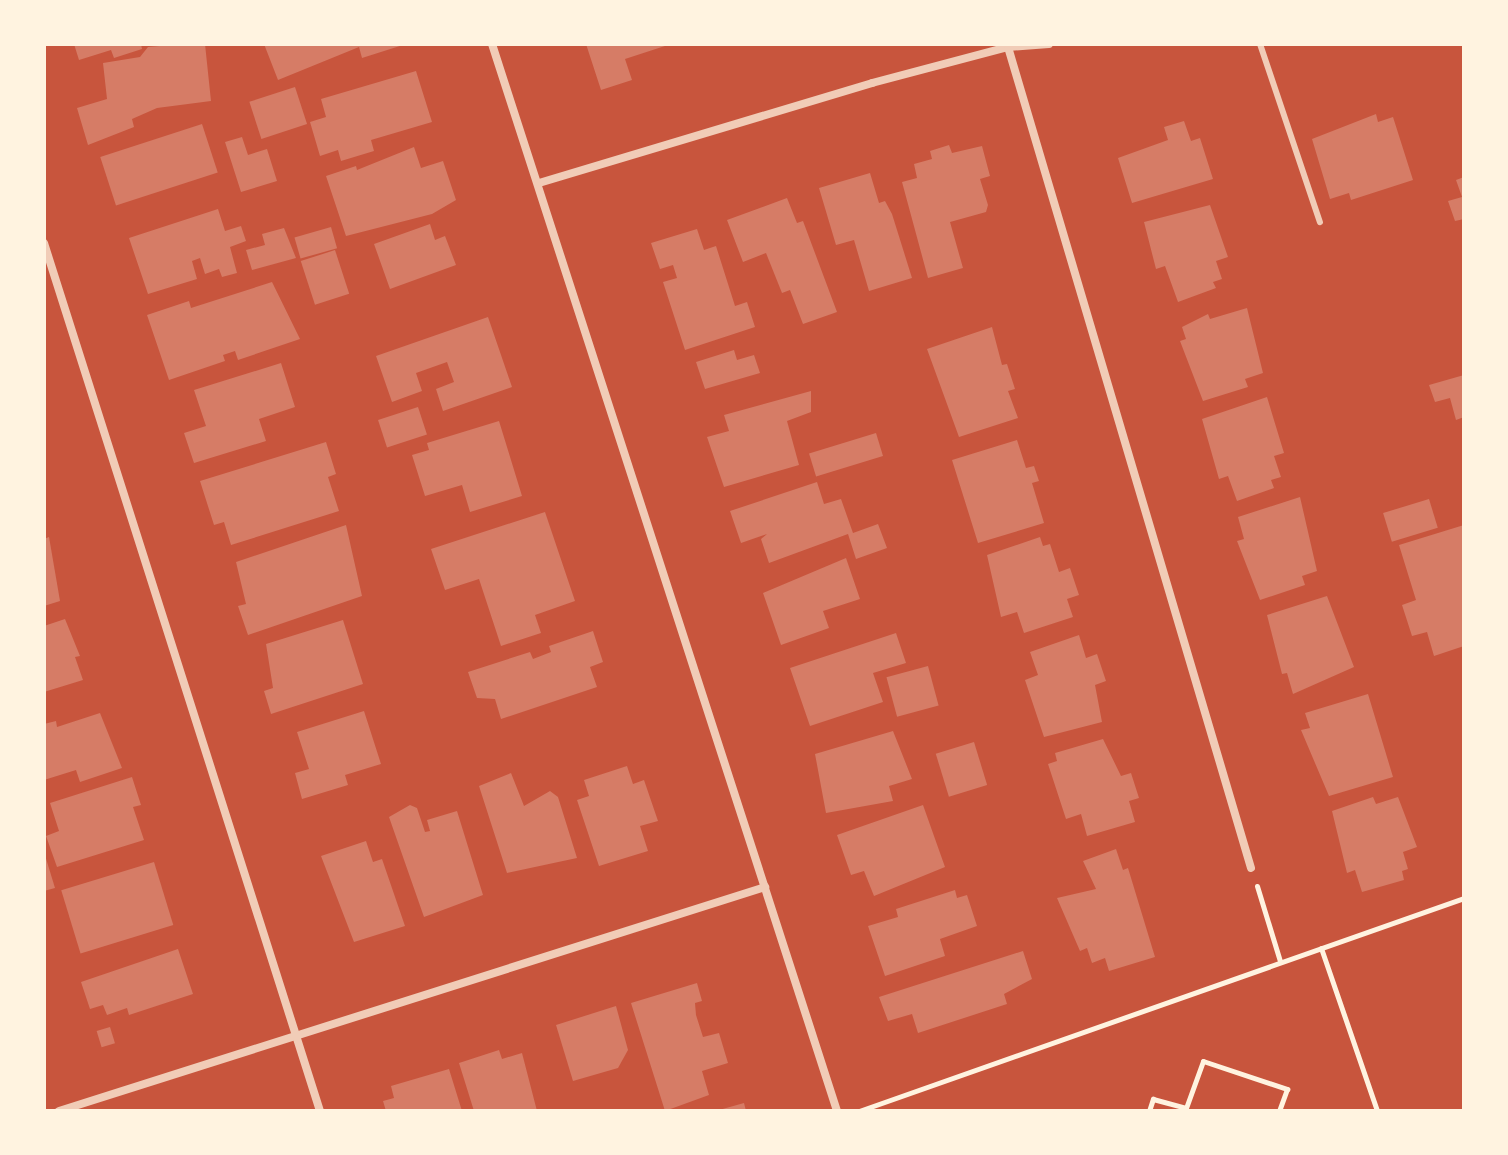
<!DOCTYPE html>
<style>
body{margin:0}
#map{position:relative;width:1508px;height:1155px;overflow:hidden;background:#c8553d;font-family:"Alegreya Sans",sans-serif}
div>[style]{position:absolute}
.building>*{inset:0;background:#d67c66;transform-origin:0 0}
.path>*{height:5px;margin:-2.5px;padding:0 2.5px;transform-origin:2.5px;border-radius:2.5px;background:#fff3e0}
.service>*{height:6px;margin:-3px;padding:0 3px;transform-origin:3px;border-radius:3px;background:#f1ccb7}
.minor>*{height:8px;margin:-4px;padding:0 4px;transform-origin:4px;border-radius:4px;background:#f1ccb7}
span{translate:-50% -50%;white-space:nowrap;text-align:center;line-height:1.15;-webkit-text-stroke:6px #fff3e0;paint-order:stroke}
.frame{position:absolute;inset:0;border:46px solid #fff3e0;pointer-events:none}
</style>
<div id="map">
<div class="building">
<div style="clip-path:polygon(74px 44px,141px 44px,142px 49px,114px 58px,111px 50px,79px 60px)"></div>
<div style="clip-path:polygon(182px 44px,205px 44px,211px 101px,157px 108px,132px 119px,134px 127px,88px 145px,77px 108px,107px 99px,103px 63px,140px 57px,148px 47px)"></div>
<div style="clip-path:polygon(264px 44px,403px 44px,403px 45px,362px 58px,359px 47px,278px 80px)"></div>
<div style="clip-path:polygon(586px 44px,668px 44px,668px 45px,625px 59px,632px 80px,601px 90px)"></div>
<div style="clip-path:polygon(416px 71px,432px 122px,371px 140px,374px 151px,341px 161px,338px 150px,320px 156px,310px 122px,326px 117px,321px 99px)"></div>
<div style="left:295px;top:87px;width:39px;height:48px;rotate:72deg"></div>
<div style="clip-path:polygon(1376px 114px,1378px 122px,1393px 117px,1413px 180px,1351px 200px,1349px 193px,1330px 199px,1312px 139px)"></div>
<div style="clip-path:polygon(1184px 121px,1191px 141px,1200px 138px,1213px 179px,1132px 203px,1118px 158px,1168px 140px,1164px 127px)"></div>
<div style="left:202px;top:124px;width:51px;height:107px;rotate:72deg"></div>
<div style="clip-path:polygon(242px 137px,248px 155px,267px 149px,277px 181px,241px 192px,225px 142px)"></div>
<div style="clip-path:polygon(949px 145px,952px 153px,982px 146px,990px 176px,980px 179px,988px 205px,986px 212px,950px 222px,963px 268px,928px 278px,902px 182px,917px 178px,914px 164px,932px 159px,930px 151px)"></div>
<div style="clip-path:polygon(414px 147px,421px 168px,443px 161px,456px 200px,432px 214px,346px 236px,326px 176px,356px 166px,357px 170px)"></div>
<div style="clip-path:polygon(870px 173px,879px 203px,885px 201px,892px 214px,912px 278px,869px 291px,854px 240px,836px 245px,819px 188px)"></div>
<div style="clip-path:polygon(1464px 177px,1464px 219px,1455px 221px,1448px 201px,1462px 197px,1456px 180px)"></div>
<div style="clip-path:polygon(787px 198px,797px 223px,803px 221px,837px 312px,803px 324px,790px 290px,782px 293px,766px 253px,743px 262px,727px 220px)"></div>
<div style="clip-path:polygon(1210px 205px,1228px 257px,1216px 261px,1222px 279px,1213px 282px,1216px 288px,1178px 302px,1165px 266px,1156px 269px,1144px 222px)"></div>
<div style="clip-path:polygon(218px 209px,225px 231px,241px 226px,246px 241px,230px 247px,237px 273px,222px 277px,219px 269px,205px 274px,200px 258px,192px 261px,197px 279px,148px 294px,129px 238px)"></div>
<div style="clip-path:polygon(430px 224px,435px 240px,445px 236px,456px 265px,390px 289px,374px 244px)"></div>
<div style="left:331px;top:227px;width:22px;height:38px;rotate:74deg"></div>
<div style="clip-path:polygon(284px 228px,296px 258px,252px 270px,246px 250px,265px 245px,262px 234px)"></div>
<div style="clip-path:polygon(697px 229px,704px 250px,716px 246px,735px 306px,747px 302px,755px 327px,685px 350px,663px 282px,677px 278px,673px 265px,660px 269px,651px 243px)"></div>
<div style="left:335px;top:250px;width:46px;height:36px;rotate:72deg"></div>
<div style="clip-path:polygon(272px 282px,300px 339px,238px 360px,235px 351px,223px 355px,225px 361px,169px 380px,147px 315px,189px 301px,191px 308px)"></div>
<div style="clip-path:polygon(1247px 308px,1263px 373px,1245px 379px,1248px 387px,1203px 401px,1180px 341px,1186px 339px,1182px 327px,1208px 314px,1210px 319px)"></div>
<div style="clip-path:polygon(488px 317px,512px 387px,443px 411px,436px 389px,454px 382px,447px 362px,416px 373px,422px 391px,392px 402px,376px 356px)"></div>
<div style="clip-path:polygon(992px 327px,1002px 365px,1007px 364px,1015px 389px,1008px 391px,1018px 418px,959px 437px,927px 349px)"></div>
<div style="clip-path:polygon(734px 350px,737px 360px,754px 355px,760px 373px,705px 389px,696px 362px)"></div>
<div style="clip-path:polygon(281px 363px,295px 407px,259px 419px,266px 441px,194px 463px,184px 433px,206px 426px,194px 390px)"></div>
<div style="clip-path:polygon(1464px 375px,1464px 417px,1456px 420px,1450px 398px,1435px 402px,1429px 385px)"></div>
<div style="clip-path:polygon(811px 391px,811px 412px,787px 421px,799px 465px,724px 487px,707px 437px,729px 431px,724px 415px)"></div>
<div style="clip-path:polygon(1267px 397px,1284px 453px,1274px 456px,1281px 477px,1271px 480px,1274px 488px,1237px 501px,1228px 476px,1219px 479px,1202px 419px)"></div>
<div style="left:418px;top:407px;width:29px;height:42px;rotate:72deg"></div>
<div style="clip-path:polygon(499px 421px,522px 496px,470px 512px,462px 485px,425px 496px,412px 455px,429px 450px,427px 443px)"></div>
<div style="left:876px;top:433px;width:24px;height:70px;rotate:73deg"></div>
<div style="clip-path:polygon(1017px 440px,1026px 468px,1034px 466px,1039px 481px,1032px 483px,1044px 523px,978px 543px,952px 460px)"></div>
<div style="clip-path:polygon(326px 442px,336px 474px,328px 477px,339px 511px,231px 545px,224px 522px,214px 525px,200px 481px)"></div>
<div style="clip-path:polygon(817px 482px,824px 504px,841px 499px,853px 533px,878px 524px,887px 548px,856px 559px,848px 534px,769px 563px,761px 539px,767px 534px,741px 543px,730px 511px)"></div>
<div style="clip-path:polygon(1300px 497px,1317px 571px,1302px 576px,1305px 585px,1260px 600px,1237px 541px,1244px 539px,1238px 517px)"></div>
<div style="left:1429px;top:499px;width:30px;height:48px;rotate:73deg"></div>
<div style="clip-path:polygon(545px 512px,575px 601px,535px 615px,541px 633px,501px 646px,479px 579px,445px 590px,431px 549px)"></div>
<div style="clip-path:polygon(346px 525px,362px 596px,248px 635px,238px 606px,246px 604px,236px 562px)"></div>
<div style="clip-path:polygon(1464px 525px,1464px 646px,1434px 656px,1427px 632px,1412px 636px,1402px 605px,1416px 600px,1399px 545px)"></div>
<div style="clip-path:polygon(49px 537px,60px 601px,44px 606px,44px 539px)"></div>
<div style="clip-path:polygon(1040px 537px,1043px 546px,1050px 544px,1059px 572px,1070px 568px,1079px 595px,1067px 599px,1073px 617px,1024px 633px,1017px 612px,1001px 617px,987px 555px)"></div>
<div style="clip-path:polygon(846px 558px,860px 599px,823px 611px,829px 628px,781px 645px,763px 593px)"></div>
<div style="clip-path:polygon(1327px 596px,1354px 667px,1293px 694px,1287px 673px,1282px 674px,1267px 615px)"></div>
<div style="clip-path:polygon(65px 619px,80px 656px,75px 657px,83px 680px,44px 692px,44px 626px)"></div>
<div style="clip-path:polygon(343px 620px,363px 684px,271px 714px,264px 691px,273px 688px,266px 644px)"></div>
<div style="clip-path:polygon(593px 631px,603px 662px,590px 667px,597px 687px,501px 719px,495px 699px,477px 698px,468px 672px,530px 652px,533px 659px,551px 652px,549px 646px)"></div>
<div style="clip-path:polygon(896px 633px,906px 663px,873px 673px,883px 702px,810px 726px,790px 668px)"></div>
<div style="clip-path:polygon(1079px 635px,1086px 658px,1097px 654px,1106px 681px,1095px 685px,1102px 722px,1044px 737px,1025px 680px,1038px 675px,1030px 652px)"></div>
<div style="left:928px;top:666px;width:41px;height:43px;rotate:75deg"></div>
<div style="clip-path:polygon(1368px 694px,1393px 777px,1329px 796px,1301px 730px,1310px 728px,1305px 713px)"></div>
<div style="clip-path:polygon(364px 711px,381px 764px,345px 775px,348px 785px,302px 799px,295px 773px,309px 769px,297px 732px)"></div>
<div style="clip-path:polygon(100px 713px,122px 768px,80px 782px,76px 770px,44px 780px,44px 724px,56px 721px,57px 727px)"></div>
<div style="clip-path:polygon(893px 731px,912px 779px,889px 786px,893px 801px,826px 813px,815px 754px)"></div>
<div style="clip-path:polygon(1103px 739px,1121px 776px,1131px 773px,1139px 798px,1129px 801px,1135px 822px,1087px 836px,1081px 814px,1066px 819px,1048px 764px,1057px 761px,1055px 753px)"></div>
<div style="left:974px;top:742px;width:45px;height:40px;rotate:73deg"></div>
<div style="clip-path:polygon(627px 766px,633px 784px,644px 780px,658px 821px,640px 826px,648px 851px,599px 866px,577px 800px,589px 796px,584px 780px)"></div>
<div style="clip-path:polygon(511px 773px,524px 806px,550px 791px,558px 797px,577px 858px,507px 873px,479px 786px)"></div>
<div style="clip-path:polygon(132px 777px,141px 805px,133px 807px,144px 840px,57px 867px,46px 836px,59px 831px,50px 803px)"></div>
<div style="clip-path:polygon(1373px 797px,1376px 804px,1398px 797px,1417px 847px,1403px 852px,1408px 869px,1402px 871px,1404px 880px,1362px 892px,1355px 870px,1347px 873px,1332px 811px)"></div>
<div style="clip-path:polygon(410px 805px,417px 808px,425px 832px,430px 831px,427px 820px,457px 811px,483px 895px,424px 917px,389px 817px)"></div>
<div style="clip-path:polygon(923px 805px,945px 867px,874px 896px,864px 871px,851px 875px,837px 835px)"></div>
<div style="clip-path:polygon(366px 841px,373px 862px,382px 859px,405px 926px,354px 942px,321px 856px)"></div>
<div style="clip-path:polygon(1116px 849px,1123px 870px,1128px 868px,1155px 957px,1109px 971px,1105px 958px,1092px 963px,1087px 948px,1080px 951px,1057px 898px,1096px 889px,1083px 861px)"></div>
<div style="clip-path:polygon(44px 852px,55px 888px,44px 891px)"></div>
<div style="left:154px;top:862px;width:66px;height:97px;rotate:73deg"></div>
<div style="clip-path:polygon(955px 890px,957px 898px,967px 895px,977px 926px,940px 939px,945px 956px,885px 976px,868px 926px,898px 917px,896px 909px)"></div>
<div style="clip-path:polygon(178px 949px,193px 994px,129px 1015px,127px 1008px,107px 1015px,103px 1005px,90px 1009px,81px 982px)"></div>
<div style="clip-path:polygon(1023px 951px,1032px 979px,1004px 994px,1007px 1004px,918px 1033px,912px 1014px,888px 1021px,879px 997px)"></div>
<div style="clip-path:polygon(697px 983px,702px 1001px,695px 1003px,696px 1015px,703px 1037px,719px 1033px,728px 1063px,702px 1071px,709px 1095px,665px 1111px,631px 1003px)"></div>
<div style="clip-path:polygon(616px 1006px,628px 1050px,618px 1068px,573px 1081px,556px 1025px)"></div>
<div style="left:110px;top:1027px;width:17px;height:14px;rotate:73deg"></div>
<div style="clip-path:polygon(499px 1050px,502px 1059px,522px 1053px,537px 1111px,474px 1111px,459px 1063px)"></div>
<div style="clip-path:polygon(449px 1069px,462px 1111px,386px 1111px,383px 1101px,394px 1098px,391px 1086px)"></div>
<div style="clip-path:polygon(744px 1103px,746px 1111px,719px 1111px,719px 1110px)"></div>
</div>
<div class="path">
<div style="left:1257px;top:886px;width:78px;rotate:73deg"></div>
<div style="left:1321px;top:948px;width:172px;rotate:71deg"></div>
<div style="left:859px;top:1111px;width:641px;rotate:-19.4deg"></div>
<div style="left:1149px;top:1111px;width:13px;rotate:-72deg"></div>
<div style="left:1153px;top:1099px;width:34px;rotate:15deg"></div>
<div style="left:1186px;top:1108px;width:50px;rotate:-70.1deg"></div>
<div style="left:1203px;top:1061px;width:89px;rotate:18.4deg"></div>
<div style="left:1287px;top:1089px;width:23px;rotate:110deg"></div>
</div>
<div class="service">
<div style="left:1260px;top:44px;width:188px;rotate:71.4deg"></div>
</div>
<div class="minor">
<div style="left:492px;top:44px;width:1121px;rotate:72.08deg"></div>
<div style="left:1008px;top:47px;width:856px;rotate:73.51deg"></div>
<div style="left:539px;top:183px;width:348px;rotate:-16.7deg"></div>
<div style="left:872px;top:83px;width:141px;rotate:-14.8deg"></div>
<div style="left:1008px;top:47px;width:41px;rotate:-4.2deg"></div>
<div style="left:44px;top:243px;width:911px;rotate:72.36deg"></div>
<div style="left:59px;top:1111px;width:741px;rotate:-17.6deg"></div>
</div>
<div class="frame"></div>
</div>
